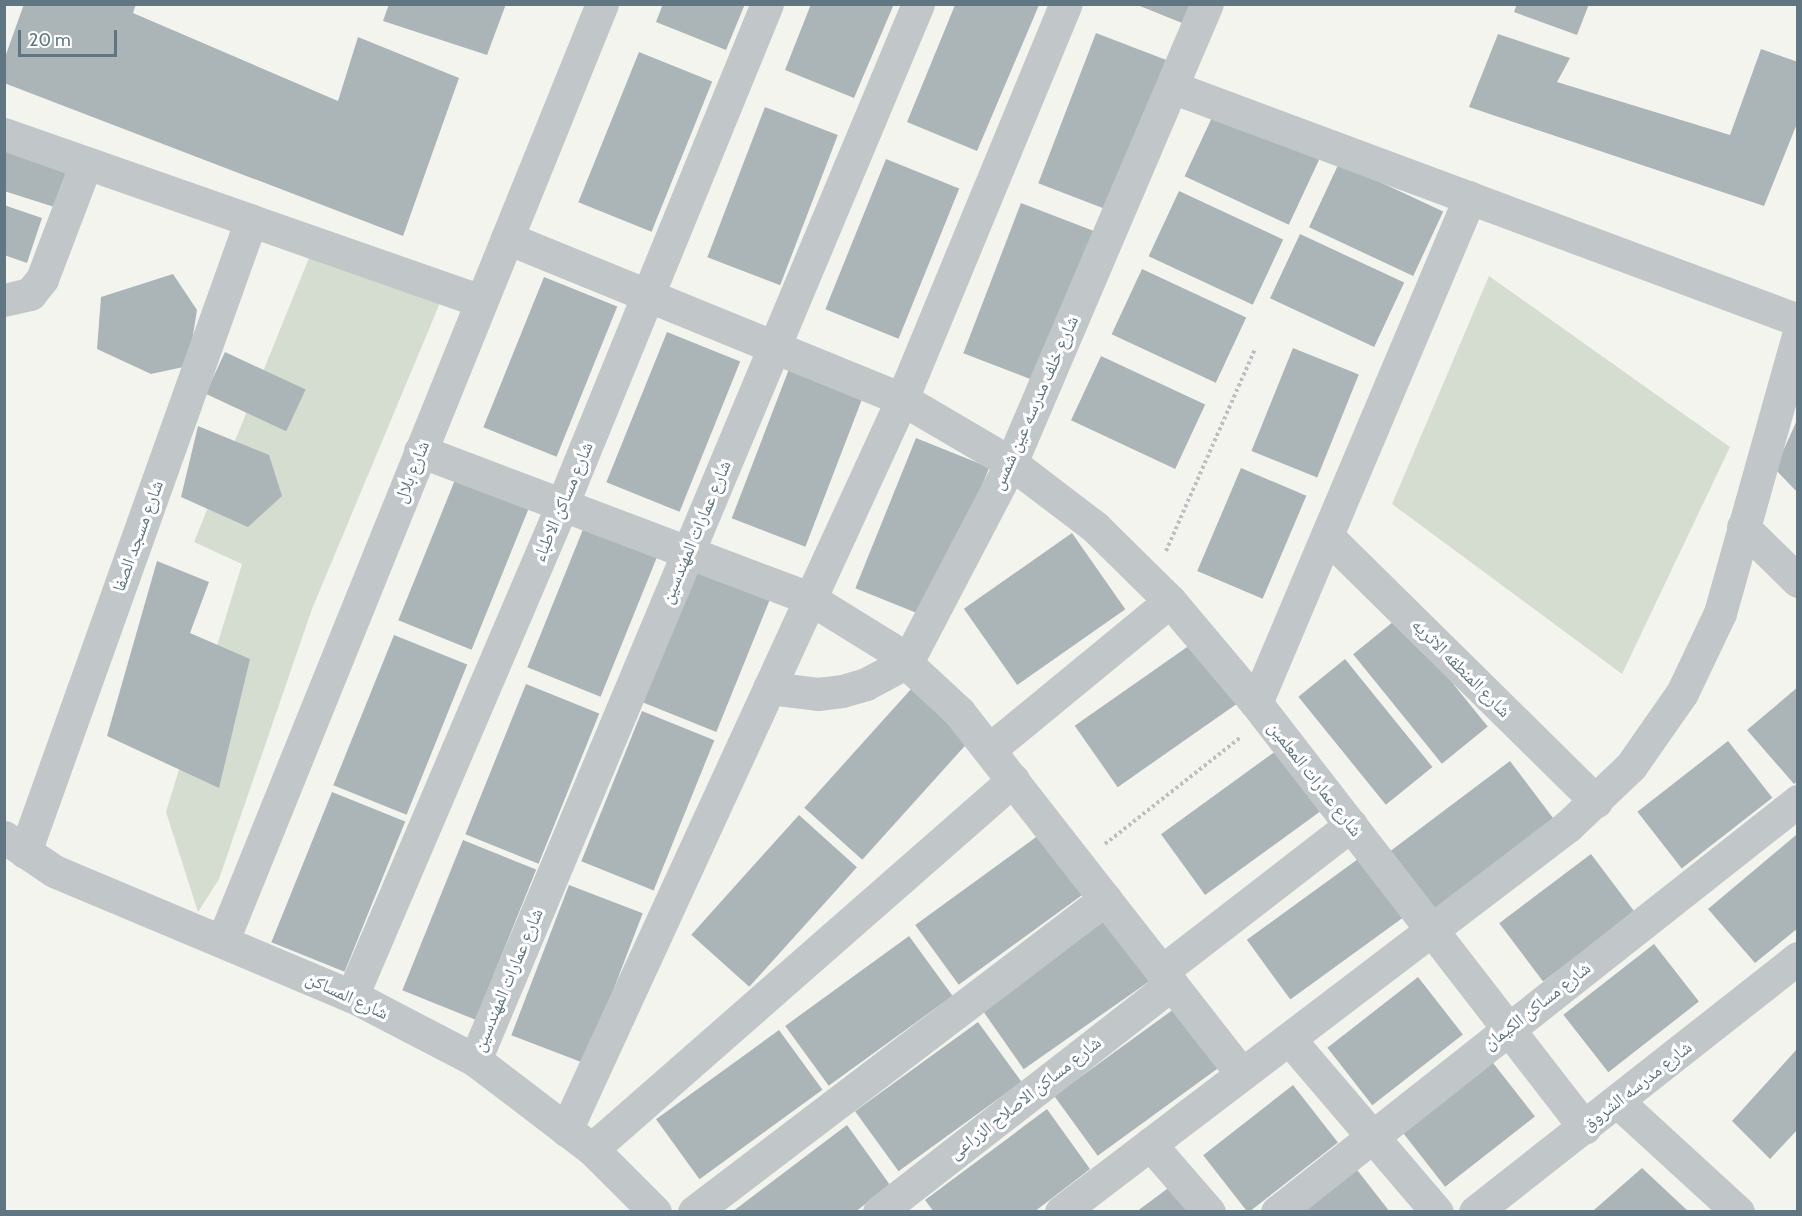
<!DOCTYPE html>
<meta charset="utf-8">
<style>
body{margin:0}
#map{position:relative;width:1802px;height:1216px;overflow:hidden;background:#f4f4ef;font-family:Cabin,"Noto Naskh Arabic",sans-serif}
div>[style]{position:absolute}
.green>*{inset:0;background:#d5dcd0}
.building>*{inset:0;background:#abb5b8;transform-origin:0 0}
.path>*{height:4px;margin-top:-2px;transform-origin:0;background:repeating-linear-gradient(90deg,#bcbfc1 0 3px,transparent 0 6px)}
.minor>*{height:33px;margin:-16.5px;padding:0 16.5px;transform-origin:16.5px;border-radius:16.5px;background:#c1c6c8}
span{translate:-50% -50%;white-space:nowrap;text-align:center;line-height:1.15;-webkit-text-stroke:6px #fff;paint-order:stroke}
.street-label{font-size:18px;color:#607783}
.frame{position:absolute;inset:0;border:6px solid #607783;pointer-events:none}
.scale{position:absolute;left:18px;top:30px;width:99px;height:27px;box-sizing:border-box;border:3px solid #607783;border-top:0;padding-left:8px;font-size:18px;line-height:21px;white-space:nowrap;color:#607783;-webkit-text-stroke:4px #fff;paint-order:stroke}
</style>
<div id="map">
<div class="green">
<div style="clip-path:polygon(311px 253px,442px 298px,312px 609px,219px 879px,198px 912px,166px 812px,242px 564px,194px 542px)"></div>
<div style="clip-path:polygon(1489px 276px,1730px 447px,1622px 674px,1392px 504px)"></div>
</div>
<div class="building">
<div style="clip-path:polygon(24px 4px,136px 4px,133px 13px,338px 101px,358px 37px,459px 78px,403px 236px,4px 83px,4px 60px)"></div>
<div style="clip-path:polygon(389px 4px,506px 4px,487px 55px,383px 21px)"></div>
<div style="clip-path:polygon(663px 4px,745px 4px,726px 50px,656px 22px)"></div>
<div style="clip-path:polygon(811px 4px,894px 4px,854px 98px,785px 70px)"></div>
<div style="clip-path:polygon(1135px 4px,1190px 4px,1182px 23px)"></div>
<div style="clip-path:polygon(1517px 4px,1589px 4px,1577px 35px,1514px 12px)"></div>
<div style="clip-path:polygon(955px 5px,1039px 5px,977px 151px,907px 122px)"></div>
<div style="left:1096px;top:33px;width:78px;height:161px;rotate:21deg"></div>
<div style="clip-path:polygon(1498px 34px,1570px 58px,1557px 82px,1730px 135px,1761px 49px,1798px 62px,1798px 121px,1764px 206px,1469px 107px)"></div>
<div style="left:639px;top:52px;width:79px;height:162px;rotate:22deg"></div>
<div style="left:765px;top:107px;width:78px;height:161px;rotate:21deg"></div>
<div style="left:1215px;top:111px;width:115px;height:72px;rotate:25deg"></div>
<div style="clip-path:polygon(4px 138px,82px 165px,67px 211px,4px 191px)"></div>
<div style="left:886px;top:159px;width:79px;height:162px;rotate:22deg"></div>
<div style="left:1339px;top:163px;width:115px;height:71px;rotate:25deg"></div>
<div style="left:1179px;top:191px;width:115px;height:72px;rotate:25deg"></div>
<div style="left:1021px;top:203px;width:78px;height:161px;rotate:21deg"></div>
<div style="clip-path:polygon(4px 205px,42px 218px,27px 263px,4px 255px)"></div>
<div style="left:1300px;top:234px;width:115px;height:71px;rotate:25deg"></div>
<div style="left:1142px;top:269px;width:115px;height:72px;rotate:25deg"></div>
<div style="clip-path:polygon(173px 274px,197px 310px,188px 366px,151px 374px,97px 349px,101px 297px)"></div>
<div style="left:544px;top:277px;width:79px;height:162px;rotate:22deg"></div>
<div style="left:667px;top:332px;width:79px;height:162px;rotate:22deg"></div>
<div style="left:1293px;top:348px;width:71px;height:111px;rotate:22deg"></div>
<div style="left:225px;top:352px;width:89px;height:46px;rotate:25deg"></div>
<div style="left:1101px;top:356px;width:115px;height:71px;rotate:25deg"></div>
<div style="left:789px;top:369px;width:79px;height:160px;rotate:21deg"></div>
<div style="clip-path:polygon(1798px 418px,1798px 493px,1775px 469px)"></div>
<div style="clip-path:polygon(198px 426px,269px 455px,282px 496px,248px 527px,181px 497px)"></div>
<div style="left:916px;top:438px;width:79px;height:162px;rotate:22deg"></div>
<div style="left:1241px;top:468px;width:71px;height:112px;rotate:23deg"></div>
<div style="left:459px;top:470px;width:79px;height:162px;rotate:22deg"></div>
<div style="left:588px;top:517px;width:79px;height:162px;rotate:22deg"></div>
<div style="left:1072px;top:533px;width:93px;height:132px;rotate:55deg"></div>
<div style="clip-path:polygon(157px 561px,209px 582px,190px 633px,250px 659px,219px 788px,107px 736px)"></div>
<div style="left:697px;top:569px;width:79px;height:144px;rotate:22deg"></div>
<div style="left:1399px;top:617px;width:141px;height:59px;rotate:51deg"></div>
<div style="left:394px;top:635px;width:79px;height:162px;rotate:22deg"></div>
<div style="left:1200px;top:638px;width:75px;height:153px;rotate:55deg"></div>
<div style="left:1345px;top:659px;width:139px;height:60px;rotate:51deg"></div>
<div style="left:526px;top:684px;width:79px;height:162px;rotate:22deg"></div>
<div style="clip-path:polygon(1798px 687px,1798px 781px,1794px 784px,1747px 730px)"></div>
<div style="left:912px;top:688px;width:78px;height:161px;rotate:42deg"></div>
<div style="left:642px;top:711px;width:78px;height:162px;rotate:22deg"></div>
<div style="left:1728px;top:741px;width:72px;height:115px;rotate:52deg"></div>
<div style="left:1284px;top:745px;width:75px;height:152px;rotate:54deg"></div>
<div style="left:1510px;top:761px;width:74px;height:151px;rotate:53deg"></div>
<div style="left:332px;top:792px;width:79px;height:162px;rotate:22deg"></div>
<div style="left:799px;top:815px;width:78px;height:161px;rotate:42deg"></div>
<div style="left:1039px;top:835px;width:74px;height:153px;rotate:54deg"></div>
<div style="clip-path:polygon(1796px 835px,1798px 928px,1755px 963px,1708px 909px)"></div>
<div style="left:463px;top:840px;width:79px;height:162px;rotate:22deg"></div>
<div style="left:1369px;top:851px;width:74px;height:151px;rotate:54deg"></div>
<div style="left:1591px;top:854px;width:73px;height:115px;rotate:53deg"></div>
<div style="left:569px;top:885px;width:79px;height:161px;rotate:21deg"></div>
<div style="left:1106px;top:920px;width:75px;height:153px;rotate:55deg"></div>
<div style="left:909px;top:936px;width:74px;height:153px;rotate:54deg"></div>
<div style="left:1654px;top:944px;width:73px;height:115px;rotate:52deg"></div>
<div style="left:1418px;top:977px;width:73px;height:115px;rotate:52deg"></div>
<div style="left:1178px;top:1006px;width:74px;height:153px;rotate:54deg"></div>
<div style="left:978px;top:1022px;width:74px;height:152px;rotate:54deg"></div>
<div style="left:779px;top:1030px;width:74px;height:152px;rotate:54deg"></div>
<div style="clip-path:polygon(1798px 1048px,1798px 1129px,1770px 1159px,1732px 1121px)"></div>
<div style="left:1490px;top:1059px;width:73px;height:114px;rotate:52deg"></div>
<div style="left:1293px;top:1085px;width:73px;height:114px;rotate:52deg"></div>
<div style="clip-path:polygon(1047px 1109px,1090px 1169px,1034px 1212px,934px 1212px,925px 1200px)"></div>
<div style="clip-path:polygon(847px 1125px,890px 1185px,855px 1212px,732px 1212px)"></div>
<div style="clip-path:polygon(1354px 1166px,1390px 1212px,1300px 1212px)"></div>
<div style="clip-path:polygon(1642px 1168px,1689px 1212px,1594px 1210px)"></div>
<div style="clip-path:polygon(1171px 1186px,1189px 1212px,1136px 1212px)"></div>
</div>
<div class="path">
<div style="left:1166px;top:551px;width:221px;rotate:-66.2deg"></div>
<div style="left:1105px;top:844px;width:173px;rotate:-38.2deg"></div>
</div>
<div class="minor">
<div style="left:1172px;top:87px;width:668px;rotate:20.42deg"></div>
<div style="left:4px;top:134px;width:505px;rotate:19.3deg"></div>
<div style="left:507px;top:238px;width:427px;rotate:22.2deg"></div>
<div style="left:902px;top:399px;width:126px;rotate:30.4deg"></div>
<div style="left:1011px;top:463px;width:106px;rotate:37.3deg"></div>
<div style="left:1095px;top:527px;width:105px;rotate:44.6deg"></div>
<div style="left:1170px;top:601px;width:133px;rotate:49.9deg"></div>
<div style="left:1256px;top:703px;width:537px;rotate:52.26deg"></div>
<div style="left:4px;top:300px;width:27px;rotate:-13deg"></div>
<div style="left:30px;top:294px;width:19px;rotate:-51deg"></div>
<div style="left:42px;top:279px;width:124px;rotate:-69.2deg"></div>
<div style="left:420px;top:451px;width:416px;rotate:20.7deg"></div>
<div style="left:809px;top:598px;width:95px;rotate:31.7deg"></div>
<div style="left:890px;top:648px;width:94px;rotate:42.8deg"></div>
<div style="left:959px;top:712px;width:459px;rotate:52deg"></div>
<div style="left:1743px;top:527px;width:77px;rotate:44.5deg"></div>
<div style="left:1327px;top:536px;width:378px;rotate:44.6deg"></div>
<div style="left:769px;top:688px;width:49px;rotate:7deg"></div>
<div style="left:818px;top:694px;width:24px;rotate:-7deg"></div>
<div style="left:842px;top:691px;width:25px;rotate:-16deg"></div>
<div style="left:866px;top:684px;width:47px;rotate:-28.2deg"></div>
<div style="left:907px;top:662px;width:225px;rotate:-62.4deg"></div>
<div style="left:1011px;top:463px;width:499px;rotate:-66.9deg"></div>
<div style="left:1256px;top:703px;width:549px;rotate:-67.08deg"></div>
<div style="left:990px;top:749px;width:233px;rotate:-39.4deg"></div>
<div style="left:4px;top:837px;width:60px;rotate:34.2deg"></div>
<div style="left:54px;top:871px;width:323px;rotate:22.8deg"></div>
<div style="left:352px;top:996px;width:139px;rotate:27.5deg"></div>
<div style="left:475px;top:1060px;width:147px;rotate:37.3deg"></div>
<div style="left:592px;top:1149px;width:89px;rotate:45deg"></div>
<div style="left:25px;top:852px;width:671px;rotate:-70.32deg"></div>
<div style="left:223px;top:940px;width:1010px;rotate:-67.96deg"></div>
<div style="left:1162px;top:971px;width:239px;rotate:-37.7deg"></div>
<div style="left:352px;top:996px;width:534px;rotate:-66.84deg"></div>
<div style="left:562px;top:505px;width:541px;rotate:-67.75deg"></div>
<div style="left:1290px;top:1040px;width:226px;rotate:49.5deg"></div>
<div style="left:475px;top:1060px;width:1145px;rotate:-67.24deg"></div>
<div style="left:1618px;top:1102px;width:163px;rotate:42.5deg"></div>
<div style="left:566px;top:1130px;width:805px;rotate:-65.31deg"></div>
<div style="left:902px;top:399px;width:428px;rotate:-67.5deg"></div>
<div style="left:1150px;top:1144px;width:90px;rotate:49.1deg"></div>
<div style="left:592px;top:1149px;width:560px;rotate:-41.23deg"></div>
<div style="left:694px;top:1212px;width:517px;rotate:-37.29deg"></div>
<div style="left:879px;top:1212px;width:371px;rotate:-37.9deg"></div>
<div style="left:1061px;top:1212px;width:637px;rotate:-37.28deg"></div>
<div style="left:1568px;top:826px;width:87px;rotate:-43.6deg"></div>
<div style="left:1631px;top:766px;width:89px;rotate:-55.1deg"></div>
<div style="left:1682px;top:693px;width:89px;rotate:-64.6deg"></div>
<div style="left:1720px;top:613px;width:289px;rotate:-74.3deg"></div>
<div style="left:1277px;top:1212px;width:664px;rotate:-38.27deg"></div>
<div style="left:1475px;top:1212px;width:411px;rotate:-38.2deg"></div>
</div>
<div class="street-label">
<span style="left:1035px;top:403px;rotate:-66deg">شارع خلف مدرسه عين شمس</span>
<span style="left:412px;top:472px;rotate:-68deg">شارع بلال</span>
<span style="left:563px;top:502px;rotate:-67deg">شارع مساكن الاطباء</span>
<span style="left:696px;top:532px;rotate:-67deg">شارع عمارات المهندسين</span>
<span style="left:138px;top:536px;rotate:-70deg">شارع مسجد الصفا</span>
<span style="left:1461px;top:668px;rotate:45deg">شارع المنطقه الاثريه</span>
<span style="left:1315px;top:779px;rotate:52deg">شارع عمارات المعلمين</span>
<span style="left:508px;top:980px;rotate:-67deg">شارع عمارات المهندسين</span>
<span style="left:347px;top:996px;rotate:25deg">شارع المساكن</span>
<span style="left:1537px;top:1006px;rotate:-38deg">شارع مساكن الكيمان</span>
<span style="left:1637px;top:1086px;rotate:-38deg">شارع مدرسه الشروق</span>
<span style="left:1025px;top:1098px;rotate:-38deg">شارع مساكن الاصلاح الزراعى</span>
</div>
<div class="frame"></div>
<div class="scale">20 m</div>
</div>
